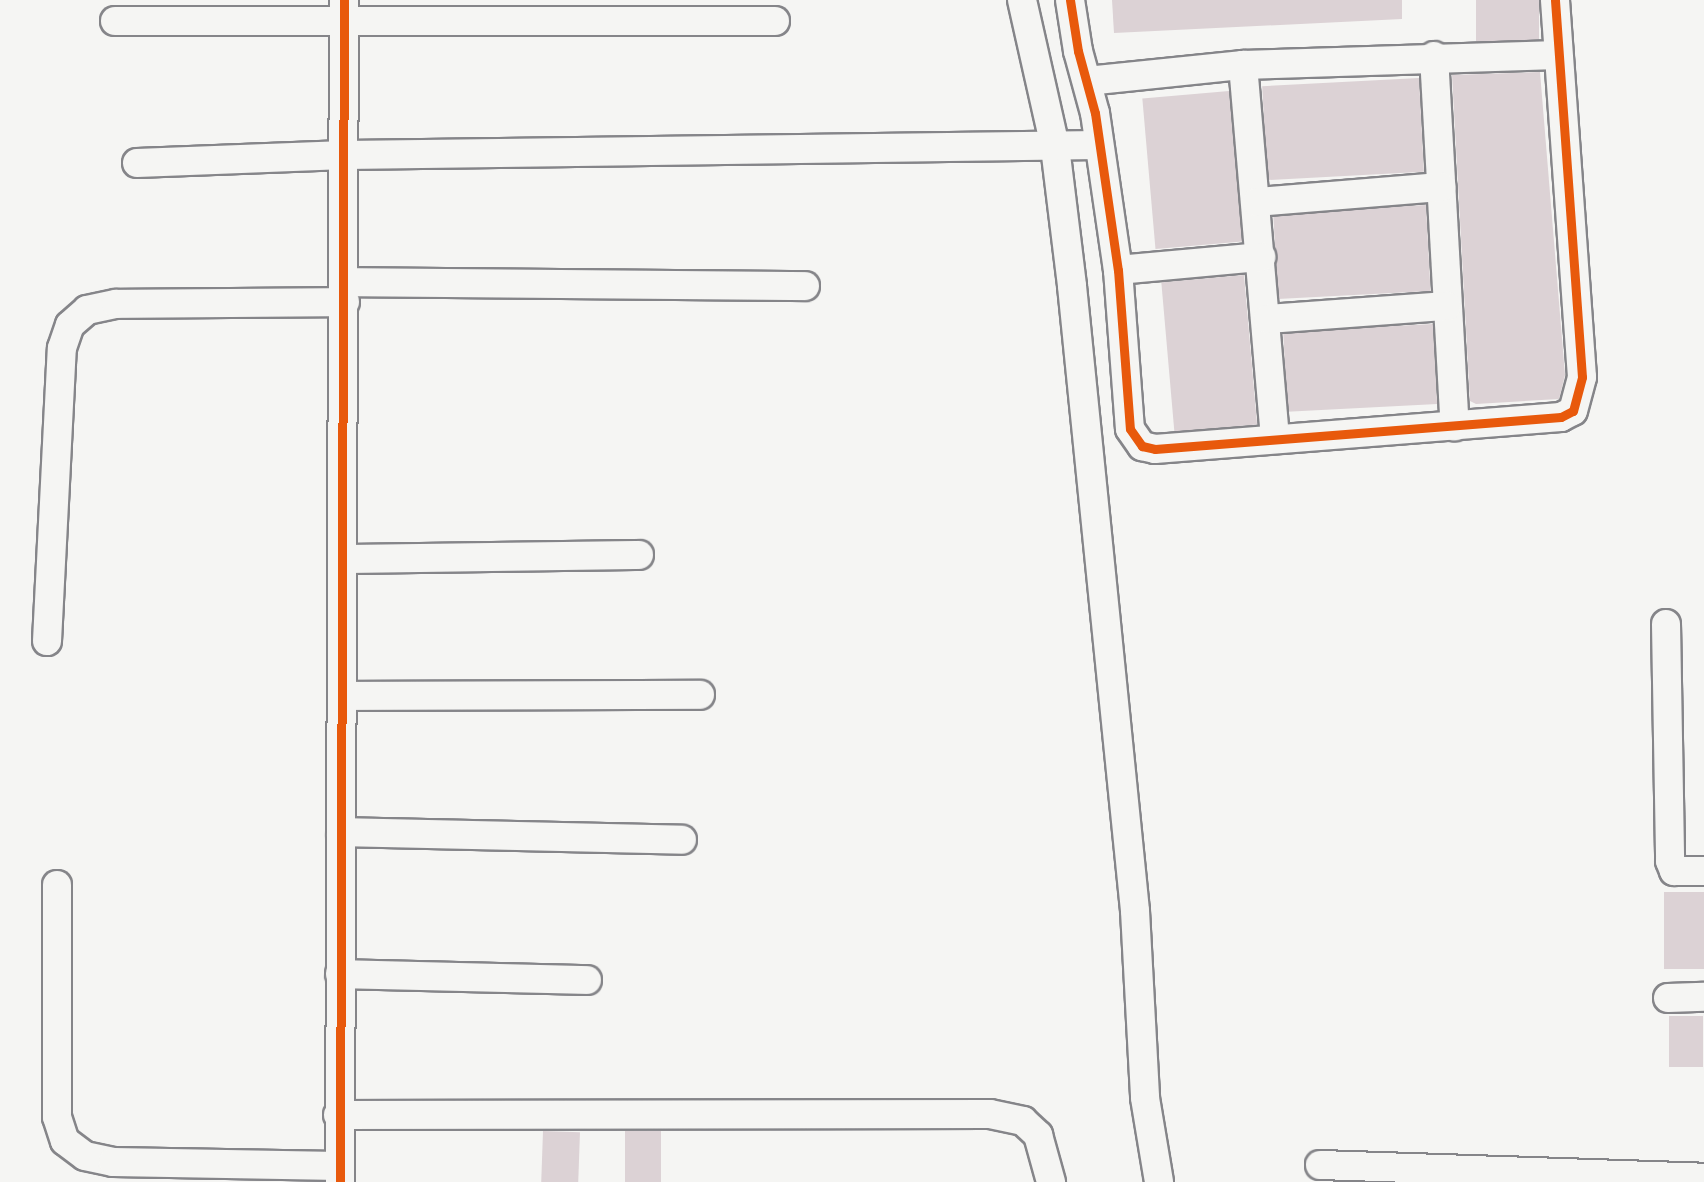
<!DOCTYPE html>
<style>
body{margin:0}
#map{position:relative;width:1704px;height:1182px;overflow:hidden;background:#f5f5f3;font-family:Caveat,sans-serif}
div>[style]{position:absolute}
.building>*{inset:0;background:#dcd2d5;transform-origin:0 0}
.roads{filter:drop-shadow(2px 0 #858589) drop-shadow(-2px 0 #858589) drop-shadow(0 2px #858589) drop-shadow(0 -2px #858589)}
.minor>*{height:28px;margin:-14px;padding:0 14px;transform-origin:14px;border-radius:14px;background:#f5f5f3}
.cycleway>*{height:9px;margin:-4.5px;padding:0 4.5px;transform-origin:4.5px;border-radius:4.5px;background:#e8590c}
span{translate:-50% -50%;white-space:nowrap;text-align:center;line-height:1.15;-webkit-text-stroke:5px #f6f6f2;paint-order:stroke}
</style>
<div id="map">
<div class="building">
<div style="clip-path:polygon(1112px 0,1402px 0,1402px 19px,1114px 33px)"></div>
<div style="left:1476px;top:0;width:63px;height:41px"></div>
<div style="clip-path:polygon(1540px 72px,1565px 375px,1559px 399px,1476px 404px,1470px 401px,1452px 75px)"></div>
<div style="left:1419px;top:78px;width:94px;height:157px;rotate:87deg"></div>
<div style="left:1229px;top:91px;width:151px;height:87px;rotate:85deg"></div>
<div style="left:1426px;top:205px;width:86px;height:153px;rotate:87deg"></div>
<div style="left:1244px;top:275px;width:150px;height:83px;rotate:85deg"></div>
<div style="left:1433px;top:324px;width:80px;height:150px;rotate:87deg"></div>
<div style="left:1664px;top:892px;width:40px;height:77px"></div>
<div style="left:1669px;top:1016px;width:34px;height:51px"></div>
<div style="left:543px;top:1131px;width:37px;height:51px;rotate:2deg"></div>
<div style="left:661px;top:1131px;width:51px;height:36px;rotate:90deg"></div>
</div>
<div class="roads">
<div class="minor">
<div style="left:1022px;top:0;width:151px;rotate:77.3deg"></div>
<div style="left:1055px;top:147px;width:140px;rotate:83deg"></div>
<div style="left:1072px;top:286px;width:628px;rotate:84.24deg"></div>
<div style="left:1135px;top:911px;width:187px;rotate:86.9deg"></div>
<div style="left:1145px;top:1098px;width:85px;rotate:80.5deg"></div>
<div style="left:1070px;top:0;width:52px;rotate:81.1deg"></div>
<div style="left:1078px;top:51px;width:64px;rotate:74.7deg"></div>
<div style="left:1095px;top:113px;width:159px;rotate:81.7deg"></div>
<div style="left:1118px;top:270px;width:159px;rotate:85.7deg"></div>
<div style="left:1130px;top:429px;width:21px;rotate:55deg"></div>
<div style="left:1142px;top:446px;width:13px;rotate:13deg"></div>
<div style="left:1155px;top:449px;width:407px;rotate:-4.5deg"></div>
<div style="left:1561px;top:417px;width:13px;rotate:-27deg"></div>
<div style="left:1573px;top:411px;width:35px;rotate:-75deg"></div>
<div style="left:1582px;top:377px;width:378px;rotate:-94.1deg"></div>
<div style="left:115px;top:21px;width:660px"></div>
<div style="left:1434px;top:56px;width:371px;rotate:86.8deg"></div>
<div style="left:1243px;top:65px;width:375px;rotate:85.1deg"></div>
<div style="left:1087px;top:81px;width:157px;rotate:-5.9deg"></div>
<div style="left:1243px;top:65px;width:315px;rotate:-1.8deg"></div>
<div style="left:137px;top:163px;width:208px;rotate:-2.2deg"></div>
<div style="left:345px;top:155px;width:753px;rotate:-0.76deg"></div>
<div style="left:1257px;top:202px;width:185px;rotate:-4.7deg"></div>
<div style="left:1118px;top:270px;width:144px;rotate:-5.2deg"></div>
<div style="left:345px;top:282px;width:460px;rotate:0.5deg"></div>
<div style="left:1268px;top:319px;width:179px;rotate:-4.2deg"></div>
<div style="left:344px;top:559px;width:295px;rotate:-0.8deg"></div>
<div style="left:1666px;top:624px;width:237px;rotate:89deg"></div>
<div style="left:1670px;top:861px;width:11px;rotate:68deg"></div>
<div style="left:1674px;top:871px;width:30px"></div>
<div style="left:47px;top:641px;width:293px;rotate:-87.1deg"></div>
<div style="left:62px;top:348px;width:24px;rotate:-71deg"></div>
<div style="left:70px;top:325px;width:23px;rotate:-41deg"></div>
<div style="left:87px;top:310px;width:30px;rotate:-12deg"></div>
<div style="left:116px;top:304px;width:229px;rotate:-0.5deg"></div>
<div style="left:342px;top:696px;width:358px;rotate:-0.2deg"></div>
<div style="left:341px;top:832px;width:341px;rotate:1.3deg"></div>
<div style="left:57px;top:885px;width:232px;rotate:90deg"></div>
<div style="left:57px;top:1117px;width:25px;rotate:72deg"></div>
<div style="left:65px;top:1141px;width:25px;rotate:37deg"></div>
<div style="left:85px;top:1156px;width:29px;rotate:12deg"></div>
<div style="left:113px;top:1162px;width:226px;rotate:1deg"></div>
<div style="left:340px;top:974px;width:247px;rotate:1.4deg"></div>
<div style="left:1668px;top:998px;width:36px;rotate:-2deg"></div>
<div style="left:338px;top:1115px;width:652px;rotate:-0.09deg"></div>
<div style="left:990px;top:1114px;width:34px;rotate:12deg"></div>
<div style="left:1023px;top:1121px;width:21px;rotate:43deg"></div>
<div style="left:1038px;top:1135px;width:49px;rotate:74.5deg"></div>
<div style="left:1320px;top:1165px;width:384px;rotate:1.9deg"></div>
<div style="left:340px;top:1182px;width:1182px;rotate:-89.81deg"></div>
</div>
</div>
<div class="cycleway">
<div style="left:1070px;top:0;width:52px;rotate:81.1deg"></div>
<div style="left:1078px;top:51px;width:64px;rotate:74.7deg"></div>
<div style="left:1095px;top:113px;width:159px;rotate:81.7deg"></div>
<div style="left:1118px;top:270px;width:159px;rotate:85.7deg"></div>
<div style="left:1130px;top:429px;width:21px;rotate:55deg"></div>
<div style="left:1142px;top:446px;width:13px;rotate:13deg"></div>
<div style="left:1155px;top:449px;width:407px;rotate:-4.5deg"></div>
<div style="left:1561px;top:417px;width:13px;rotate:-27deg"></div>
<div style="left:1573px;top:411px;width:35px;rotate:-75deg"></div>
<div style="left:1582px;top:377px;width:378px;rotate:-94.1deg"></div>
<div style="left:340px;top:1182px;width:1182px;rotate:-89.81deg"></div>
</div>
</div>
